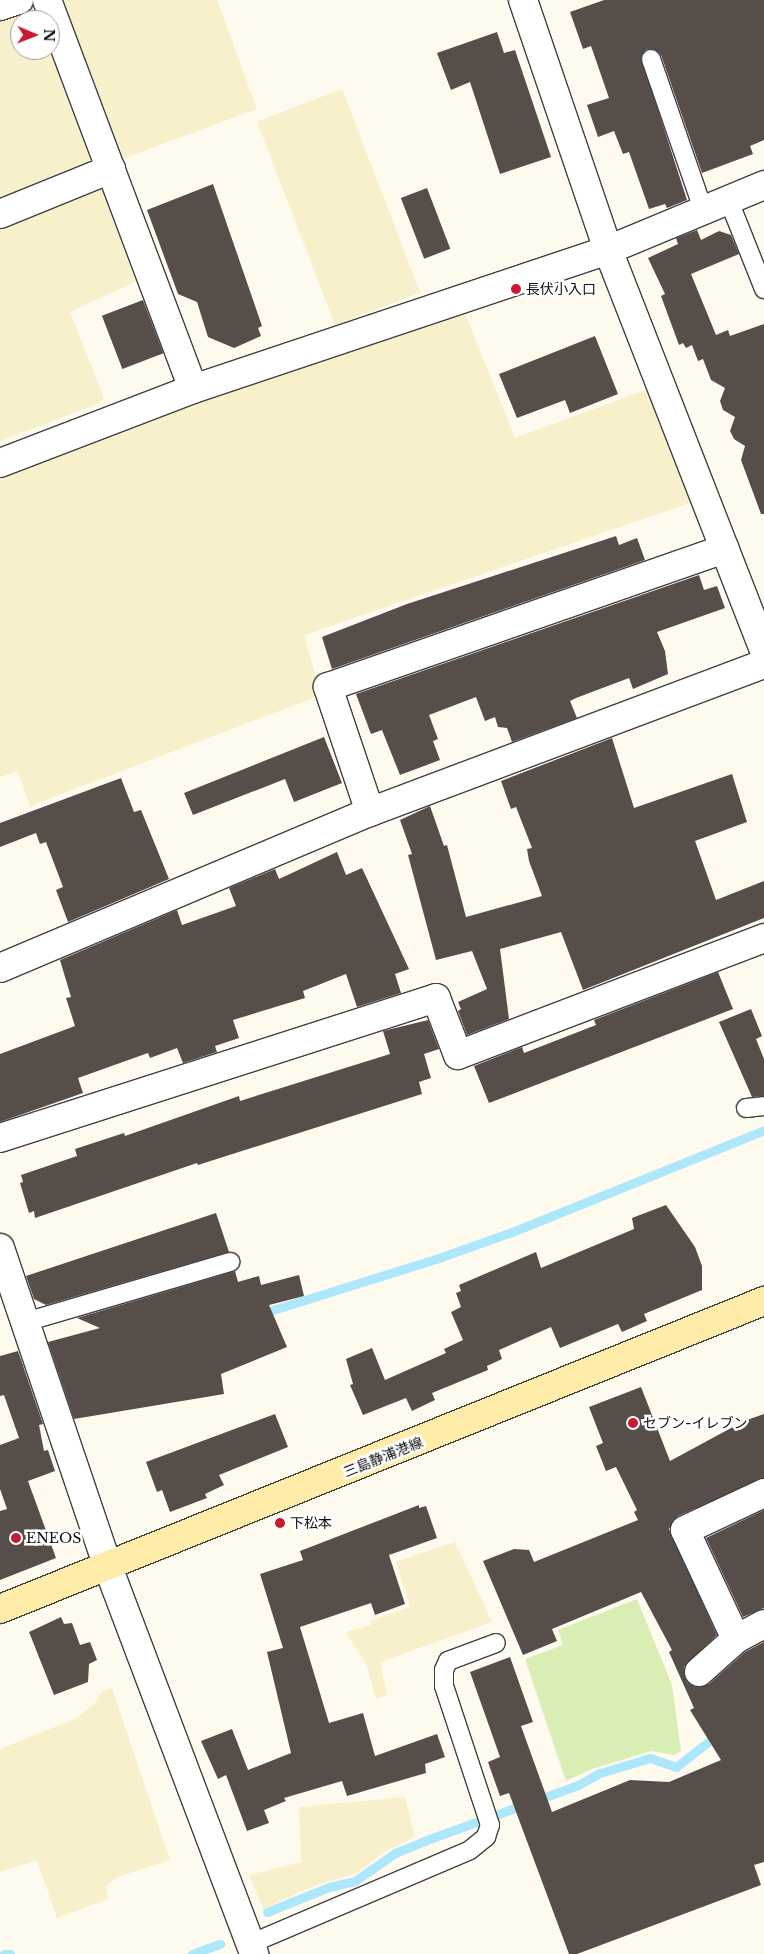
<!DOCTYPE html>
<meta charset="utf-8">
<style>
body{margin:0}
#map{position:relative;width:764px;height:1954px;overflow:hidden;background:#fffaee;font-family:"Libre Baskerville","Noto Sans JP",serif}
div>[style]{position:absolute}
.farmland>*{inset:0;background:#f8efcb;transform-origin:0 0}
.green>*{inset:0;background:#d8eeb4}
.stream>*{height:9px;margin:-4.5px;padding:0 4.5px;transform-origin:4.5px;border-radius:4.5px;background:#ade7fc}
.building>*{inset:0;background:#574d49;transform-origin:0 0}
.roads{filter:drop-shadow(1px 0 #414141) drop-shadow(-1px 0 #414141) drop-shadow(0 1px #414141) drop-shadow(0 -1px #414141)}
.service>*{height:18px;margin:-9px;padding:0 9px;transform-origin:9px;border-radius:9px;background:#fff}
.minor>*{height:28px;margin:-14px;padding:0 14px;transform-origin:14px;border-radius:14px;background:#fff}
.tertiary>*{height:28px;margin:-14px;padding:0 14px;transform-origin:14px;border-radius:14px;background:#fff}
.secondary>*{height:28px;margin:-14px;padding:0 14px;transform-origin:14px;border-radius:14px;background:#ffeca9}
.dots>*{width:14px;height:14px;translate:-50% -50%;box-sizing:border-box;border:2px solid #fff;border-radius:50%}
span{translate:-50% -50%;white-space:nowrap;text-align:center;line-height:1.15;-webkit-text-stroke:5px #fff;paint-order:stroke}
.poi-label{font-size:14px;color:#0e0e0e}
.left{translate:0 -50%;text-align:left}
.street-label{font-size:14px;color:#0e0e0e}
.north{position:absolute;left:10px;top:10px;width:50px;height:50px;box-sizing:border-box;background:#fff;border:1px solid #9f9f9f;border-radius:50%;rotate:91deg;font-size:14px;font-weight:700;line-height:20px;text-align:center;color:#0e0e0e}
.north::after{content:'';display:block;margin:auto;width:18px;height:22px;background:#cb1835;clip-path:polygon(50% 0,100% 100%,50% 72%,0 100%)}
</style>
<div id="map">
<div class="farmland">
<div style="clip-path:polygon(58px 0,217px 0,257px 109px,119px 160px)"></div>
<div style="clip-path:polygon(31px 2px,36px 2px,45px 20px,20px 20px,20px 50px,50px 50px,50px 35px,91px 156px,89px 163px,0 200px,0 13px)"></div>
<div style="left:342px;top:89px;width:218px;height:91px;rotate:69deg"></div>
<div style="clip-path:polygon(95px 186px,104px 188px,141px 279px,70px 312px,104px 398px,100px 403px,0 441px,0 225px)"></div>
<div style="clip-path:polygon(465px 314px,515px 438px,651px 388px,693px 502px,304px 635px,321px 695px,30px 806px,18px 771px,0 777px,0 478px,210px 397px)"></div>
<div style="clip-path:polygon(455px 1542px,492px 1622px,380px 1662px,387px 1695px,376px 1699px,366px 1663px,346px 1632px,371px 1625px,370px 1621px,410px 1607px,396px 1562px)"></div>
<div style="clip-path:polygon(112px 1688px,170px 1860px,117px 1877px,106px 1886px,108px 1899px,57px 1918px,37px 1860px,0 1872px,0 1749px,77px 1718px,96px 1702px,102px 1691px)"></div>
<div style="clip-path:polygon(405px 1797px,415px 1837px,384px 1852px,357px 1873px,316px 1885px,263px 1909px,249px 1875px,301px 1862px,299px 1807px)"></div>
</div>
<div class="green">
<div style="clip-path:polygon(637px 1599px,672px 1685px,681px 1751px,674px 1755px,651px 1751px,592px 1769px,566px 1781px,525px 1659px,563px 1645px,558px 1630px)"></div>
</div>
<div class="stream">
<div style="left:260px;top:1314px;width:184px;rotate:-17.4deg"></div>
<div style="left:436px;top:1259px;width:81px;rotate:-19.6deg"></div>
<div style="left:512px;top:1232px;width:272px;rotate:-22deg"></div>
<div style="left:0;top:1366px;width:11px;rotate:-15deg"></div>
<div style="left:11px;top:1363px;width:56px;rotate:2deg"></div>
<div style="left:267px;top:1912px;width:67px;rotate:-22deg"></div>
<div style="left:329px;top:1887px;width:27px;rotate:-13deg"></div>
<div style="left:355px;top:1881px;width:49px;rotate:-35deg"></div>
<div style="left:395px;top:1853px;width:31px;rotate:-22deg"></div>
<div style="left:424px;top:1841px;width:164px;rotate:-20deg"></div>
<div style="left:578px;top:1785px;width:25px;rotate:-29deg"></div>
<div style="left:600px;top:1773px;width:52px;rotate:-16.7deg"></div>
<div style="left:650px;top:1758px;width:28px;rotate:19deg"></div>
<div style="left:676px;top:1767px;width:52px;rotate:-38deg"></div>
<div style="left:4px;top:1954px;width:6px"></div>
<div style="left:192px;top:1954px;width:30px;rotate:-20deg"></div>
</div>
<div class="building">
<div style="clip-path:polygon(604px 0,764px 0,764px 140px,750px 146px,753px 154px,702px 173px,661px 55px,653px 49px,647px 49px,641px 57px,687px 200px,667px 208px,665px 204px,649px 209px,629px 152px,623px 154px,614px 131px,598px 137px,587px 105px,609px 98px,591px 46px,583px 49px,570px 12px)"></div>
<div style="clip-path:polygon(497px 32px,504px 53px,515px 50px,551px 157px,500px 174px,470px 82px,451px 90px,437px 53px)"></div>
<div style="clip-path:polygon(213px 184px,262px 326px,258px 328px,261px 336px,234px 348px,208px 337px,197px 302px,178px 294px,147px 210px)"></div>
<div style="left:427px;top:188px;width:65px;height:28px;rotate:69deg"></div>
<div style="clip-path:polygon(697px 230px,701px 240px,719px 231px,731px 235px,739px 254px,691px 274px,716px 335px,728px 330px,730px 336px,764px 324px,764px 514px,761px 514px,741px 460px,745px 446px,734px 439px,730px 431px,735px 417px,723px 410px,720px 401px,725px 388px,711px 380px,703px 359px,698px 361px,692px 345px,686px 348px,683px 343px,679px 345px,661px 296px,665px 294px,648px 258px,678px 244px,676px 238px)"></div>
<div style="left:143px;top:300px;width:57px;height:44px;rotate:69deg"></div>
<div style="clip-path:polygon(595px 336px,618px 394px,570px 413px,565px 400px,517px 418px,499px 374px)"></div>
<div style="clip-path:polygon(616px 536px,619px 545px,637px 538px,645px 560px,332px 669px,322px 637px,407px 604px)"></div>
<div style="clip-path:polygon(699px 575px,704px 590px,717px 586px,725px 608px,657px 632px,665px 651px,668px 674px,633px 689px,629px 678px,576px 698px,570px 701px,577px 718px,512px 742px,507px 728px,498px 727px,495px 717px,485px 721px,476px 697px,429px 715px,438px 739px,433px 741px,440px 760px,400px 775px,382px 730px,371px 734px,356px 694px)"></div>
<div style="clip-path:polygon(324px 737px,342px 783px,294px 802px,285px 779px,193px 815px,184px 793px)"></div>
<div style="clip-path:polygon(612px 738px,634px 808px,732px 774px,747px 822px,695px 841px,716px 900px,764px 881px,764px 918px,583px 990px,561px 932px,500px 949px,509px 1019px,467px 1035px,458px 1011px,461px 1009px,458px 1002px,487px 989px,472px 951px,436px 960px,408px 855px,412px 854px,400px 820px,430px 806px,444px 846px,447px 845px,466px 917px,542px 896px,529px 861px,527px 849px,532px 848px,516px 807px,511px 809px,501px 781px)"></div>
<div style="clip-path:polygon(121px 778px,134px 812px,141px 810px,169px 879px,68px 922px,56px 890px,63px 887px,46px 842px,40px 844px,36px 833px,0 847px,0 823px)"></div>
<div style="clip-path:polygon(337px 852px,346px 875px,362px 868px,409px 969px,395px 974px,401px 993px,357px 1007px,346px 974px,303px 991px,305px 998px,233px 1020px,239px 1038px,215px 1046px,217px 1052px,183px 1063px,177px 1048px,150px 1058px,148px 1053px,78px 1078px,83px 1093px,0 1122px,0 1054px,75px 1026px,66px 998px,71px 997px,60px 960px,177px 910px,182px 925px,236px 906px,229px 888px,275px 869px,279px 879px)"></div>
<div style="clip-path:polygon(718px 972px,733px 1009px,489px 1103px,474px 1066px,522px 1047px,524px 1053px,596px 1025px,594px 1020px)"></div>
<div style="clip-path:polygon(751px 1009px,762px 1036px,756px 1039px,764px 1059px,764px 1096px,752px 1097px,719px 1022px)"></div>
<div style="clip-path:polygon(428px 1020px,439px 1049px,424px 1054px,431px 1078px,419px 1082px,422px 1094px,198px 1165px,197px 1163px,35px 1218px,34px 1211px,29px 1213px,20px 1183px,23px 1182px,21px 1175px,77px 1156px,75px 1149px,124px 1133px,125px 1136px,239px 1096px,240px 1101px,390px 1054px,383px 1031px)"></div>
<div style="clip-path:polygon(666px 1205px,695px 1247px,702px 1266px,702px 1290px,644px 1314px,647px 1321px,622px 1332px,618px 1324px,560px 1348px,551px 1327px,499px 1350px,502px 1359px,487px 1366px,488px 1370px,432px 1393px,435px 1400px,412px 1411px,406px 1398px,363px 1415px,350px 1385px,353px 1384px,346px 1359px,372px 1348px,385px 1380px,446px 1353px,444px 1349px,463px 1340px,451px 1312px,461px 1307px,456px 1293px,461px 1291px,459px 1285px,536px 1252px,541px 1268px,634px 1229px,632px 1218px)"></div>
<div style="clip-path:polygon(216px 1213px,229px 1252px,46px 1305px,34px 1299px,26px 1276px)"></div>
<div style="clip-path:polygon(235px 1271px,238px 1282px,259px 1276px,261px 1285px,299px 1275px,304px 1296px,269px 1305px,287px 1347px,221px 1374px,224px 1394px,74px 1419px,48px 1342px,100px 1328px,77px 1318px)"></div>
<div style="clip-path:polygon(18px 1351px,43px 1424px,39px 1425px,44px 1451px,48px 1450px,55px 1471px,28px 1481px,56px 1558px,0 1580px,0 1511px,7px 1509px,0 1489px,0 1445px,19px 1438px,4px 1395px,0 1396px,0 1356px)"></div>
<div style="clip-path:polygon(641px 1387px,670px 1461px,744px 1421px,764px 1414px,764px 1478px,678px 1516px,669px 1529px,717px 1635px,684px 1667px,687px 1682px,695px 1687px,709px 1684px,745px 1652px,764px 1642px,764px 1862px,754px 1865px,761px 1885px,577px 1954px,569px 1954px,509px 1793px,500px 1796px,488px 1762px,500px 1757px,470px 1672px,510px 1657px,533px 1722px,521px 1726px,552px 1812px,630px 1780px,669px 1782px,721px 1760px,690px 1710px,694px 1708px,669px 1652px,672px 1650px,641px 1592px,552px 1629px,557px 1641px,523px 1655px,483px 1561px,514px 1549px,529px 1550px,534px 1562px,638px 1520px,634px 1512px,637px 1510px,616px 1467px,606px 1471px,596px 1446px,603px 1443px,589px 1407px)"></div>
<div style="clip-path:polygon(275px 1414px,288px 1447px,219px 1475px,224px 1485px,205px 1494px,207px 1498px,170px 1512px,162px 1490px,157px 1492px,146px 1462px)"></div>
<div style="clip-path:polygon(419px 1505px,419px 1508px,426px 1506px,437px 1538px,389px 1555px,405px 1604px,375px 1615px,371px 1603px,300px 1627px,329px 1723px,363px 1713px,375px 1756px,437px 1734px,445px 1757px,425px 1764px,426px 1773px,347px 1796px,342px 1781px,284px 1798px,286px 1801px,264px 1810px,269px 1823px,247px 1831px,226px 1775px,218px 1779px,201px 1741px,232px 1729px,248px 1770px,291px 1753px,267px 1652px,283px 1648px,260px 1574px,303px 1560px,300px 1551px)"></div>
<div style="clip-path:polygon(764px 1510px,764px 1608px,743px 1617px,706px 1538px)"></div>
<div style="clip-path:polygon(61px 1617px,64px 1624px,72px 1623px,80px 1645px,90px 1642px,97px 1660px,89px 1664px,88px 1682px,54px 1695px,29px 1632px)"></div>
</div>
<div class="roads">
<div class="service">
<div style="left:651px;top:59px;width:162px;rotate:70.9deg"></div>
<div style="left:729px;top:201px;width:95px;rotate:68.3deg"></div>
<div style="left:746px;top:1108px;width:18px;rotate:-6deg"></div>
<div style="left:25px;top:1322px;width:214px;rotate:-16.3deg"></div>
<div style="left:250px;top:1944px;width:239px;rotate:-23.1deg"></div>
<div style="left:470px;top:1850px;width:21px;rotate:-39deg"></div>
<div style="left:486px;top:1837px;width:13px;rotate:-72deg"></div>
<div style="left:490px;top:1825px;width:146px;rotate:-108.3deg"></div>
<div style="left:444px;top:1686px;width:16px;rotate:-90deg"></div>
<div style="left:444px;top:1670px;width:10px;rotate:-66deg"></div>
<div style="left:448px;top:1661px;width:51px;rotate:-20.6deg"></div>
</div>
<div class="minor">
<div style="left:47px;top:0;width:415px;rotate:69.4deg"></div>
<div style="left:0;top:6px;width:20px;rotate:-18deg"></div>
<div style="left:0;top:214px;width:120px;rotate:-22.1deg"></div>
<div style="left:0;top:463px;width:207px;rotate:-21deg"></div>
<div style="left:193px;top:389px;width:438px;rotate:-18.5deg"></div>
<div style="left:608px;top:250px;width:169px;rotate:-22.6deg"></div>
<div style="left:370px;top:812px;width:132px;rotate:-108.6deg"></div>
<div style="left:328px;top:687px;width:420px;rotate:-19.2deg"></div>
<div style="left:0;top:968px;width:402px;rotate:-22.9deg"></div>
<div style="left:370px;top:812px;width:421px;rotate:-20.6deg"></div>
<div style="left:0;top:1138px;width:458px;rotate:-17.8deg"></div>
<div style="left:436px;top:998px;width:61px;rotate:68.9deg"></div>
<div style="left:458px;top:1055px;width:328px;rotate:-20.9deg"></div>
<div style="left:736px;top:1639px;width:120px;rotate:-115.1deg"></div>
<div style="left:685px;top:1530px;width:87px;rotate:-25.1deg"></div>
<div style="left:699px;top:1672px;width:50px;rotate:-41.7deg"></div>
<div style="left:736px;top:1639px;width:32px;rotate:-28deg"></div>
</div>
<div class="tertiary">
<div style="left:523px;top:0;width:264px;rotate:71.2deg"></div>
<div style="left:608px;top:250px;width:429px;rotate:68.7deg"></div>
<div style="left:0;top:1248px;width:337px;rotate:71.3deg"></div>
<div style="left:108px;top:1567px;width:414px;rotate:69.3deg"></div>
</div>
<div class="secondary">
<div style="left:0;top:1609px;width:824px;rotate:-21.96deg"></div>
</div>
</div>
<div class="dots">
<div style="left:516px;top:289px;background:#cb1835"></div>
<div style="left:633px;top:1423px;background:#cb1835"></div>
<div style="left:280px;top:1523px;background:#cb1835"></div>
<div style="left:16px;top:1538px;background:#cb1835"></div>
</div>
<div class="poi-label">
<span class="left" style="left:526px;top:289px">長伏小入口</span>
<span class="left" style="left:643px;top:1423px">セブン-イレブン</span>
<span class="left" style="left:290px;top:1523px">下松本</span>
<span class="left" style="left:26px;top:1538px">ENEOS</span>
</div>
<div class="street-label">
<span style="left:383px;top:1457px;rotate:-22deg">三島静浦港線</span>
</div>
<div class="north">N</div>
</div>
